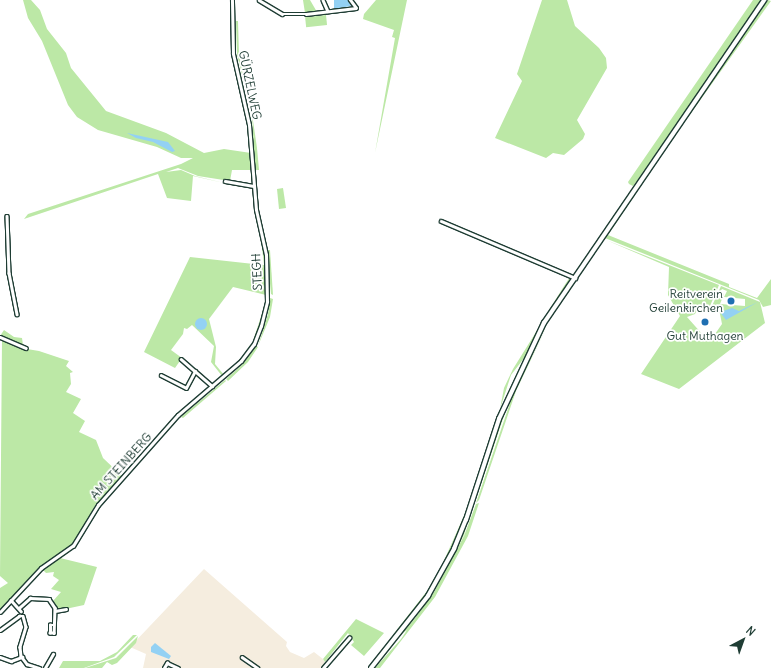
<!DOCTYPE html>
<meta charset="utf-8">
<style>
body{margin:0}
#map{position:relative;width:771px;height:668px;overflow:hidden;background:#fff;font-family:Delius,sans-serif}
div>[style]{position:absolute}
.built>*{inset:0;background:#f5eddf}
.green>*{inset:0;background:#bce8a6;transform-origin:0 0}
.water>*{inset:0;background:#93d1f4}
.round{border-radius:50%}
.roads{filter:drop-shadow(1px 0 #1f3d34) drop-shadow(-1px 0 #1f3d34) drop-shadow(0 1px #1f3d34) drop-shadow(0 -1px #1f3d34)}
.minor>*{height:2.5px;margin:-1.25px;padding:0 1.25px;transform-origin:1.25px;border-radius:1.25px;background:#fff}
.secondary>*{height:3.5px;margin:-1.75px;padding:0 1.75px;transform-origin:1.75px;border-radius:1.75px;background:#fff}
.dots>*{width:11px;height:11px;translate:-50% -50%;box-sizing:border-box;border:2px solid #fff;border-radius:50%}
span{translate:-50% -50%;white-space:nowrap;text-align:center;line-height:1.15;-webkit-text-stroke:3.5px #fff;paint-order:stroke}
.street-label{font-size:12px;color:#1f3d34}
.poi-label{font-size:12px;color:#1f3d34}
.right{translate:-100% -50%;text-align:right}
.north{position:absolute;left:723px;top:620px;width:40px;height:40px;-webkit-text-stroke:3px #fff;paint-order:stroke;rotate:41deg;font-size:11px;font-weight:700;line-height:16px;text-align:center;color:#1f3d34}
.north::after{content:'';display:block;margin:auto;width:14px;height:18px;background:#1f3d34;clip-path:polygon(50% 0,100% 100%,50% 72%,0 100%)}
</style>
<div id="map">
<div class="built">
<div style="clip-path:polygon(204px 569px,287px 642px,286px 646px,290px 652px,304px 658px,314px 652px,323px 659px,325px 662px,321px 668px,143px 668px,146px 654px,130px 647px)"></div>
</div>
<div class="green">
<div style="clip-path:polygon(23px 0,31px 0,40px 10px,47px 29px,66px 53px,71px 68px,106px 111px,166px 133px,204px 153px,224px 149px,251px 153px,253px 170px,232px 170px,230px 181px,198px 176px,178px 168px,166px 172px,181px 170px,195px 176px,224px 183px,193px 176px,191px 201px,167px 198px,158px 174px,24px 219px,28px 214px,181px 164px,193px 158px,181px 158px,157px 147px,98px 130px,77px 117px,68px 105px,42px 41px,28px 18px)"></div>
<div style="clip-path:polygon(303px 0,310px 0,317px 12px,305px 13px)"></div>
<div style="clip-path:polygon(376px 0,407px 0,375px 153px,395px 38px,392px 37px,394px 30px,363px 19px,364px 14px)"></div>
<div style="clip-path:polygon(542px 0,567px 0,575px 26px,599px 48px,606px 58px,607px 68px,577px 120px,585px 134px,583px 139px,564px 155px,553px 153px,546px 158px,495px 138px,522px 81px,517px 74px)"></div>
<div style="clip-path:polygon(753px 0,762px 0,637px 181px,633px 186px,629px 184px,628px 182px)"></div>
<div style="clip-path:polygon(768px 0,771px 1px,661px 155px,755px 18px)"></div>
<div style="left:326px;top:15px;width:10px;height:21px;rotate:84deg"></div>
<div style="clip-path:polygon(236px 21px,238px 21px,239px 55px,251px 111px,237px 54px)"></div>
<div style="clip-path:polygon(235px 54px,236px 54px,249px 113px,248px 112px)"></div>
<div style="clip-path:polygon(250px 114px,255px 149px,255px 165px,248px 115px)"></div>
<div style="clip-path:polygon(252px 114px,257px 148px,259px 170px,255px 170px)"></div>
<div style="clip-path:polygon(661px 156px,608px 235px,729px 284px,729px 287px,757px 298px,771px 279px,771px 305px,763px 307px,759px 300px,605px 238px)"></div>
<div style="clip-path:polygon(283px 188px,286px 208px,279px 209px,277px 189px)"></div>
<div style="clip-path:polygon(evenodd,260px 231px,264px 248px,266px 291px,265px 306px,255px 338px,239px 362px,222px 376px,211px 362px,214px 346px,192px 325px,187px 329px,184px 328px,183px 334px,171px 350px,182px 358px,175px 368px,144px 352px,190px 257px,264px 265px,260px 231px,233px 287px,266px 295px,265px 304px,253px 341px,241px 358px,224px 375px,215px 364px,216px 347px,209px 319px,233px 287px)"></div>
<div style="clip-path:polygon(evenodd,606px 240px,719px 285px,710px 306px,705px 309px,699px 306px,695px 314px,687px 317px,703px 335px,711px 331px,713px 335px,715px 334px,722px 324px,719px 309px,712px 306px,721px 286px,760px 302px,765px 323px,679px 389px,641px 374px,680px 316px,668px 295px,669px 267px,606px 240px,722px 289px,727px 291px,724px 297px,745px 299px,745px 306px,720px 304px,724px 294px,720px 292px,722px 289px)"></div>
<div style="clip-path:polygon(267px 250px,270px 250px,273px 295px,271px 294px)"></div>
<div style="clip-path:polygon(570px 277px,571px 278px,543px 320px,564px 286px)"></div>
<div style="clip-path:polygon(270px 298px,273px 299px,270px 317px,258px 346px,268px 314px)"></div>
<div style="clip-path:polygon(541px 324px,525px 357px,511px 375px,460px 533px,442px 565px,467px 509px,500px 409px,504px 388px,513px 369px)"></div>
<div style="clip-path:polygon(546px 326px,507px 407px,475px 502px,490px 451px,510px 397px)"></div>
<div style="clip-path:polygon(547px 326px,516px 391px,479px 500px,476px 503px,512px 397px)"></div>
<div style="clip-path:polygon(4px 330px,14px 337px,22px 338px,23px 345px,0 336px)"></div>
<div style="clip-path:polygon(2px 339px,21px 348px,39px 351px,69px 361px,66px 366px,73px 372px,70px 373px,71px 384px,66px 392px,81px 399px,73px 413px,85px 421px,79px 432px,96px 440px,103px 458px,123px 477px,96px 504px,75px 543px,40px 567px,0 611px,0 588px,8px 583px,0 576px)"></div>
<div style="clip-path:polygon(254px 345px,246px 359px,225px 378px,244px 359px)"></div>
<div style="clip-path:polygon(256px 346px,258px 347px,248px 362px,228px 381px,226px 379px,242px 365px)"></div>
<div style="clip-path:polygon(225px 380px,226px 381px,183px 418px,181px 417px)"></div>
<div style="clip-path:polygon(479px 503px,468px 536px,435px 597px,380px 668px,375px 668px,401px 639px,407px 630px,399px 636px,429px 597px,446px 568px,436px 587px,407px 629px,434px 592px,464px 536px,476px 504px)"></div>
<div style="clip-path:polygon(473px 504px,464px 535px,447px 568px,461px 538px)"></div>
<div style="clip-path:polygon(60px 558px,97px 567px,84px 605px,56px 611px,53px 601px,61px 592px,51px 589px,59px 580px,53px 576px,54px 572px,46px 573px,42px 569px)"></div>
<div style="clip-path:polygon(441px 568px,423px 600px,392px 636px,427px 591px)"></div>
<div style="clip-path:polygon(356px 619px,384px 633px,364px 656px,351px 645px,354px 642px,348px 633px,325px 662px,323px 659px)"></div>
<div style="clip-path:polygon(133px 635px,137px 635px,114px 657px,84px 668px,59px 668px,63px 661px,100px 661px,117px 652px)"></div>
<div style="clip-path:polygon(138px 636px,136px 643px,117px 663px,112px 665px,107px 662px,102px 668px,85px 668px,116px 658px)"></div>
</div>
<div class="water">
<div style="clip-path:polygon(334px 0,348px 0,351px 6px,334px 9px)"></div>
<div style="clip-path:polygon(127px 133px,168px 142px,175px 151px,172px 152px,153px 142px,136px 138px)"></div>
<div style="clip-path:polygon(758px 302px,726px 320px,720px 312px,732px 308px,739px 311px)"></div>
<div class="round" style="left:195px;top:318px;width:12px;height:12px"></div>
<div style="clip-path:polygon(155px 643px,171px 656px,169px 659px,151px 652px,151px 647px)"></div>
</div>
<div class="roads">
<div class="minor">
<div style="left:259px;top:0;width:27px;rotate:31deg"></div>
<div style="left:282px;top:14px;width:24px"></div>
<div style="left:306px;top:14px;width:50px;rotate:-6.8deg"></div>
<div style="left:356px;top:8px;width:10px;rotate:-127deg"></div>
<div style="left:323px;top:0;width:12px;rotate:66deg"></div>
<div style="left:225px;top:181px;width:29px;rotate:10deg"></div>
<div style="left:7px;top:216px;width:57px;rotate:88deg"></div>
<div style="left:9px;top:273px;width:42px;rotate:79deg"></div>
<div style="left:441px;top:221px;width:146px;rotate:23deg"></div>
<div style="left:0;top:337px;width:28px;rotate:23deg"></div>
<div style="left:181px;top:359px;width:18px;rotate:41deg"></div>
<div style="left:161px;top:375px;width:28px;rotate:27deg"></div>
<div style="left:186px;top:388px;width:19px;rotate:-62deg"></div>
<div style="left:195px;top:371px;width:23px;rotate:41deg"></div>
<div style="left:11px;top:600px;width:15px;rotate:48deg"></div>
<div style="left:19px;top:608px;width:15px;rotate:-42deg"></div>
<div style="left:30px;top:598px;width:19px;rotate:3deg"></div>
<div style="left:49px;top:599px;width:11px;rotate:56deg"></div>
<div style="left:55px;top:608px;width:25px;rotate:92deg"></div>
<div style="left:54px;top:633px;width:4px;rotate:180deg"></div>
<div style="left:50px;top:633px;width:8px;rotate:-90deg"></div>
<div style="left:50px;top:625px;width:4px"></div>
<div style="left:55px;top:611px;width:11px;rotate:-10deg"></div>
<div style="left:0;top:612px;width:60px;rotate:-47deg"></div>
<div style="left:41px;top:568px;width:39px;rotate:-35deg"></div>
<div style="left:73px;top:546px;width:48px;rotate:-58.6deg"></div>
<div style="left:98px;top:505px;width:120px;rotate:-48.4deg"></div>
<div style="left:178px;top:415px;width:83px;rotate:-40.6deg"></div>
<div style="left:241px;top:361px;width:21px;rotate:-53deg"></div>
<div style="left:254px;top:344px;width:19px;rotate:-69deg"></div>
<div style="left:261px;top:326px;width:25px;rotate:-76deg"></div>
<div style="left:267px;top:302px;width:47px;rotate:-91.2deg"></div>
<div style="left:266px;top:255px;width:46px;rotate:-102.5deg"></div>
<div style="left:256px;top:210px;width:85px;rotate:-94.7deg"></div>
<div style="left:249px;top:125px;width:73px;rotate:-102.7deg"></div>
<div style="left:233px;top:54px;width:54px;rotate:-91.1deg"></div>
<div style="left:0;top:630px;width:24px;rotate:-36deg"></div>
<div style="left:19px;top:616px;width:4px"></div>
<div style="left:23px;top:616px;width:11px;rotate:75deg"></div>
<div style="left:26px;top:627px;width:21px;rotate:107deg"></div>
<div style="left:20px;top:647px;width:9px;rotate:84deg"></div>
<div style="left:21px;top:656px;width:10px;rotate:53deg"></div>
<div style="left:27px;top:664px;width:13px;rotate:18deg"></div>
<div style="left:0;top:657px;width:12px;rotate:20deg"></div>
<div style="left:11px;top:661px;width:12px;rotate:-20deg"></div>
<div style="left:242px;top:657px;width:19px;rotate:35deg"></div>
<div style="left:45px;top:668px;width:16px;rotate:-60deg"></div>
<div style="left:164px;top:668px;width:6px;rotate:-59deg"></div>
<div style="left:167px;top:663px;width:12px;rotate:24deg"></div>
<div style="left:323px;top:668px;width:40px;rotate:-49deg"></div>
</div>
<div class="secondary">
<div style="left:371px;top:668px;width:92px;rotate:-51.6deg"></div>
<div style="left:428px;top:596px;width:54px;rotate:-61deg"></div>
<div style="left:454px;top:549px;width:31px;rotate:-68deg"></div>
<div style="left:466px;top:520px;width:106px;rotate:-71.9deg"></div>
<div style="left:499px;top:419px;width:106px;rotate:-64.9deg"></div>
<div style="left:544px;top:323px;width:391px;rotate:-55.7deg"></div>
</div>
</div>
<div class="dots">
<div style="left:731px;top:301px;background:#1f6fb2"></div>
<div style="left:705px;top:322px;background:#1f6fb2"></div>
</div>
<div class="street-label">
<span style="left:250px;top:85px;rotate:78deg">GÜRZELWEG</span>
<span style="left:257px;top:272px;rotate:-93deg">STEGH</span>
<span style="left:121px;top:466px;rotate:-48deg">AM STEINBERG</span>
</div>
<div class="poi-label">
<span class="right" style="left:723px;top:301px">Reitverein<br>Geilenkirchen</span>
<span style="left:705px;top:336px">Gut Muthagen</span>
</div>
<div class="north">N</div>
</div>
